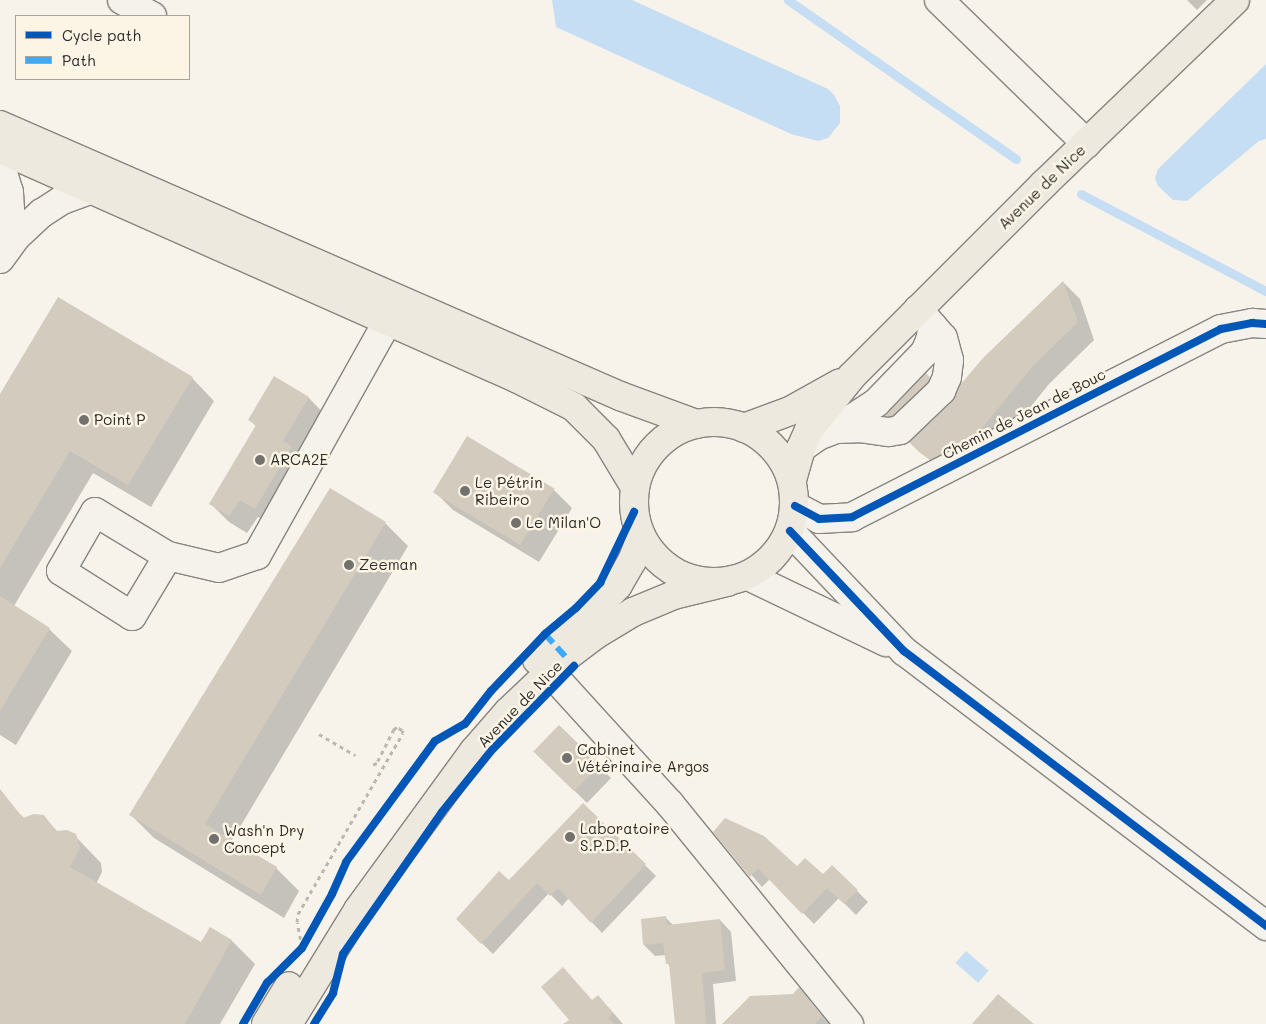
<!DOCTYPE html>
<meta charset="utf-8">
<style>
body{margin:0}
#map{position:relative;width:1266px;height:1024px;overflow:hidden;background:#f7f3ea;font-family:Mali,sans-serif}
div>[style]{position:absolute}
.water>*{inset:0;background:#c6def4;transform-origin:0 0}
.shadow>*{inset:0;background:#0003}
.stream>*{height:9px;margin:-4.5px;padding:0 4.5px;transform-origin:4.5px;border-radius:4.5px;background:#c6def4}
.building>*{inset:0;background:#d4cbbf;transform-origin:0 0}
.path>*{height:3px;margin-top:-1.5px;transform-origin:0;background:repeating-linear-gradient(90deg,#bbb8b4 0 4px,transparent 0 8px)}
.roads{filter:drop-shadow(1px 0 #878581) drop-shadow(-1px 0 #878581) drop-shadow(0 1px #878581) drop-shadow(0 -1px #878581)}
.minor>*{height:28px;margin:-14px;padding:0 14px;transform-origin:14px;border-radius:14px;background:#f5f2ec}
.major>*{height:28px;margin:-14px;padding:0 14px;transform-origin:14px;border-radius:14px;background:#eee9df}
.major>.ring{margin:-14px;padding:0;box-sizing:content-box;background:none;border:28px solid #eee9df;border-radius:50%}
.quiet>*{height:6px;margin-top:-3px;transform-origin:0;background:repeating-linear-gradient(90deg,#3fa9f5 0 12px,transparent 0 18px)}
.cycleway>*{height:8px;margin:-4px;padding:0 4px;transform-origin:4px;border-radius:4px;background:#0057b8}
.dots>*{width:14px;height:14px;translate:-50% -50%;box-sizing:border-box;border:2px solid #fcf5e5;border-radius:50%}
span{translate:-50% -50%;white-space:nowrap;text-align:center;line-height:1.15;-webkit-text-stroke:5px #fcf5e5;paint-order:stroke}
.street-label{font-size:15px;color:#2b2b2b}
.poi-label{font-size:15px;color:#2b2b2b}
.left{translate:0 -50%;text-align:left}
.legend{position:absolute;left:15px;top:15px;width:175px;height:65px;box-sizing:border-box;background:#fcf5e5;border:1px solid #a8a49b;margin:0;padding:6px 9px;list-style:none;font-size:15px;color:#2b2b2b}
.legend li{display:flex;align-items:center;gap:10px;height:25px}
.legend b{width:25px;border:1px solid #a8a49b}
</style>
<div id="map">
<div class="water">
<div style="clip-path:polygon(552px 0,632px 0,828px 89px,834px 95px,840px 106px,840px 123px,828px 138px,818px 141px,791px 134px,556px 27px)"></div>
<div style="clip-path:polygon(1266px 64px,1266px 139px,1259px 141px,1187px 201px,1173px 200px,1158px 186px,1155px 178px,1158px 169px)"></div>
<div style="left:966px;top:951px;width:30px;height:16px;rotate:41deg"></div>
</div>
<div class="shadow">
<div style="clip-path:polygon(1187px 0,1207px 0,1197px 10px)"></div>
<div style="clip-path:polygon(1063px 282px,1080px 299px,1094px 340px,1049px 384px,999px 446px,948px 476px,911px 442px,953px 403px)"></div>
<div style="clip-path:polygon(926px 375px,935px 384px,892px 421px,887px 416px)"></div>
<div style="clip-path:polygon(192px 378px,214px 401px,151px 507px,93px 473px,14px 606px,49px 629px,72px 651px,16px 745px,0 735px,0 397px)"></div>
<div style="clip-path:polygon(274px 378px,309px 398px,326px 416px,273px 525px,258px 517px,247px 533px,229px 522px,211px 504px,256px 426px,250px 420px)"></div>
<div style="clip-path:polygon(467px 438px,554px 490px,572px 508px,539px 562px,453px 510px,435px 492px)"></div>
<div style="clip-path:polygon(385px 523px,408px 546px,231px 842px,276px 868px,299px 891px,284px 918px,154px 838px,131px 815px)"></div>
<div style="clip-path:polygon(535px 752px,599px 766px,611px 778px,587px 803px)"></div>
<div style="clip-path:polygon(583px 804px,656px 876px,602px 933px,569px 898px,562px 906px,549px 893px,493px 954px,457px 919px,509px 882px)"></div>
<div style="clip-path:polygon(11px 805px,25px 819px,43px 816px,58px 832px,67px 831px,78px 839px,101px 863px,102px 872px,96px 884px,201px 943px,210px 929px,232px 941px,255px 964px,220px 1024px,0 1024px,0 807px)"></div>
<div style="clip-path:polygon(714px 832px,797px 868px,823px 876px,832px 866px,868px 902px,856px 915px,839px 898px,814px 924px,770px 879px,762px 887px)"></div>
<div style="clip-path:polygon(665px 917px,673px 925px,720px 920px,731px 932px,736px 981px,713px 984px,716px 1024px,678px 1024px,670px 966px,667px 963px,666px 955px,655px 956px,644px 945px)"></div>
<div style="clip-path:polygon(799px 989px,829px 1024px,722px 1024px,750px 997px,793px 995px)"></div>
<div style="clip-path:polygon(598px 997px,609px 1008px,623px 1024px,574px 1024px)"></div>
</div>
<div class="stream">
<div style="left:788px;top:0;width:278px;rotate:34.9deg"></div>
<div style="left:1081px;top:194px;width:209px;rotate:27.7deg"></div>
</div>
<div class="building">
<div style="clip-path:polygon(1063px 281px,1078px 322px,1032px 367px,982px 428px,986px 431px,930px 460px,919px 452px,909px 442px,952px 402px,960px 385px,984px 357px)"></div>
<div style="clip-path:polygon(58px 297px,193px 377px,128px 485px,70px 451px,0 568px,0 394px)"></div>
<div style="clip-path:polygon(926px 373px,930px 377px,928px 382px,893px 415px,885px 416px)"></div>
<div style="clip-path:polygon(274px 376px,309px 397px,283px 441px,292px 446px,255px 509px,240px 500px,229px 516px,209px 504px,256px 425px,248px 420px)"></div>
<div style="left:467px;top:436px;width:102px;height:66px;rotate:31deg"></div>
<div style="clip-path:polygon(330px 488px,386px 522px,205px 824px,277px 867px,261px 895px,129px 815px)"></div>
<div style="clip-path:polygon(0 596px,50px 628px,0 711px)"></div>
<div style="left:559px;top:725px;width:57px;height:37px;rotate:44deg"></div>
<div style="clip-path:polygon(0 789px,23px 818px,34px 814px,44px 815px,56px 831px,67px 830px,76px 834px,80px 848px,70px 867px,201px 942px,210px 927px,232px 940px,185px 1024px,0 1024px)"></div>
<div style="clip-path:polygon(583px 803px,646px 864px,591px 923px,558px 888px,550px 896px,537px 883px,481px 944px,456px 919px,499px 871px,509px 880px)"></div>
<div style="clip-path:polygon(725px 818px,764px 836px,797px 866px,805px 858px,823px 874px,832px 865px,858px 890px,844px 904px,827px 888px,802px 914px,758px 868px,750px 877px,713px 832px)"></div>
<div style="clip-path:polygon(666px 916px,667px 925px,720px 919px,725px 970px,702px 973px,706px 1024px,675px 1024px,669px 964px,666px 964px,663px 943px,643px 945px,641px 919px)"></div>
<div style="clip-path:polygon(563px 967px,592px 1000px,598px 995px,613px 1013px,608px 1018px,614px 1024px,563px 1024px,569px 1020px,541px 987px)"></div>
<div style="clip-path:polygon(799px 987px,822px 1016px,815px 1024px,723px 1024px,750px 996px,793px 994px)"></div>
<div style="clip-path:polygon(998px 994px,1034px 1024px,972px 1024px)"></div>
</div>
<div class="path">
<div style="left:319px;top:734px;width:42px;rotate:30.3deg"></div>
<div style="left:302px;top:947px;width:25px;rotate:-101deg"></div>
<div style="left:297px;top:922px;width:8px;rotate:-83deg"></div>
<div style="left:298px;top:914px;width:209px;rotate:-59.9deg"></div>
<div style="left:403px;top:733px;width:3px;rotate:-108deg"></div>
<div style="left:402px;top:730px;width:6px;rotate:-149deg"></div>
<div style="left:397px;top:727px;width:4px;rotate:146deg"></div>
<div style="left:394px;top:729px;width:38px;rotate:117deg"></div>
<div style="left:377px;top:763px;width:5px;rotate:158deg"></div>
</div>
<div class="roads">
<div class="minor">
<div style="left:122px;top:0;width:34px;rotate:28deg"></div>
<div style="left:939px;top:0;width:206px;rotate:44.2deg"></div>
<div style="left:0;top:163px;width:30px;rotate:73deg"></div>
<div style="left:9px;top:192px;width:17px;rotate:87deg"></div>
<div style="left:10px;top:209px;width:18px;rotate:96deg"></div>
<div style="left:8px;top:227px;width:28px;rotate:107deg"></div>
<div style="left:0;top:259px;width:29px;rotate:-54deg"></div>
<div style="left:17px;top:236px;width:34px;rotate:-43deg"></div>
<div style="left:42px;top:213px;width:24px;rotate:-33deg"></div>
<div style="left:62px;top:200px;width:30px;rotate:-20deg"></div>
<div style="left:836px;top:429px;width:48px;rotate:-33deg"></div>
<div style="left:876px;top:403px;width:71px;rotate:-46.1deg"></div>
<div style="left:925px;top:352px;width:12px;rotate:-66deg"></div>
<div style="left:930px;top:341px;width:15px;rotate:-79deg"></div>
<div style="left:801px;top:448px;width:21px;rotate:-35deg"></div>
<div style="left:818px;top:436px;width:19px;rotate:-21deg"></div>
<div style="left:836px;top:429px;width:23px;rotate:-2deg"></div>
<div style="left:859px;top:428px;width:30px;rotate:8deg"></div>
<div style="left:889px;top:432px;width:11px;rotate:-10deg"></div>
<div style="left:900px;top:430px;width:57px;rotate:-43.6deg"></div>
<div style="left:941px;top:391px;width:15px;rotate:-67deg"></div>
<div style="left:947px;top:377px;width:17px;rotate:-83deg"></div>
<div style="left:949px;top:360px;width:23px;rotate:-105deg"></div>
<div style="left:943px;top:338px;width:38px;rotate:-131deg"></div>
<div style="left:795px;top:506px;width:27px;rotate:28deg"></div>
<div style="left:819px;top:519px;width:33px;rotate:-3deg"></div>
<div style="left:852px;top:517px;width:414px;rotate:-27deg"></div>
<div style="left:1221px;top:329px;width:32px;rotate:-11deg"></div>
<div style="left:1252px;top:323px;width:14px;rotate:4deg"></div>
<div style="left:790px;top:531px;width:166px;rotate:46.5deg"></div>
<div style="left:904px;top:651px;width:455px;rotate:37.2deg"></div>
<div style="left:168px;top:556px;width:70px;rotate:121deg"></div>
<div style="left:132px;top:616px;width:84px;rotate:-147.6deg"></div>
<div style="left:61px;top:571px;width:68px;rotate:-60deg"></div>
<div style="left:95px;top:512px;width:85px;rotate:31.1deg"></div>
<div style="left:168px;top:556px;width:52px;rotate:13.2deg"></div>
<div style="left:219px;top:568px;width:40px;rotate:-18.9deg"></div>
<div style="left:257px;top:555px;width:267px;rotate:-60.8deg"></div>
<div style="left:748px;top:576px;width:153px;rotate:25.6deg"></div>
<div style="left:538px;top:659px;width:196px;rotate:47.7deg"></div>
<div style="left:670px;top:804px;width:284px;rotate:50.9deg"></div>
</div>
<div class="major">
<div style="left:0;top:125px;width:677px;rotate:23.61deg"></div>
<div style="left:620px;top:396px;width:81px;rotate:20.2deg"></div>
<div style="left:0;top:149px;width:565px;rotate:23.93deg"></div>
<div style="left:516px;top:378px;width:65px;rotate:26.6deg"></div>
<div style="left:574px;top:407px;width:45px;rotate:45deg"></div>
<div style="left:606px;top:439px;width:56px;rotate:58.9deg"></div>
<div class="ring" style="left:634px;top:422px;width:132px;height:132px"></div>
<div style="left:744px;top:428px;width:49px;rotate:-20.3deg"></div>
<div style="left:790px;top:411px;width:57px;rotate:-29.2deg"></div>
<div style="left:792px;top:480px;width:33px;rotate:-74deg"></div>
<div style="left:801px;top:448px;width:20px;rotate:-66deg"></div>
<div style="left:809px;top:430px;width:69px;rotate:-51.5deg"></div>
<div style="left:852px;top:376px;width:272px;rotate:-45deg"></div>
<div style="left:1044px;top:184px;width:265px;rotate:-43.9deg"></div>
<div style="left:537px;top:660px;width:23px;rotate:-47deg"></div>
<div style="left:553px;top:643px;width:57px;rotate:-39.3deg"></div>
<div style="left:597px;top:607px;width:30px;rotate:-46deg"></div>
<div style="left:618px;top:585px;width:28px;rotate:-60deg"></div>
<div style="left:632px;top:561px;width:26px;rotate:-69deg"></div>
<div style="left:266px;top:1024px;width:44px;rotate:-58.8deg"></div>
<div style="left:288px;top:1024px;width:134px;rotate:-58.4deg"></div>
<div style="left:358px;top:910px;width:197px;rotate:-53.9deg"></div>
<div style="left:474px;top:751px;width:52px;rotate:-48.9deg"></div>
<div style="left:508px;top:712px;width:80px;rotate:-43.5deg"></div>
<div style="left:566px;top:657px;width:36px;rotate:-37deg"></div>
<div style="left:595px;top:635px;width:44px;rotate:-31.2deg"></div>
<div style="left:633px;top:612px;width:44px;rotate:-22.5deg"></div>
<div style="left:674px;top:595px;width:55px;rotate:-13.8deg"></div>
</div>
</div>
<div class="quiet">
<div style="left:545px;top:634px;width:31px;rotate:48deg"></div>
</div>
<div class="cycleway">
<div style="left:795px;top:506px;width:27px;rotate:28deg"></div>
<div style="left:819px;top:519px;width:33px;rotate:-3deg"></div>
<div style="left:852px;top:517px;width:414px;rotate:-27deg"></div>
<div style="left:1221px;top:329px;width:32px;rotate:-11deg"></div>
<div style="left:1252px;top:323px;width:14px;rotate:4deg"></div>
<div style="left:790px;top:531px;width:166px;rotate:46.5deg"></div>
<div style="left:904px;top:651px;width:455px;rotate:37.2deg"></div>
<div style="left:243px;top:1024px;width:48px;rotate:-59.7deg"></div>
<div style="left:267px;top:983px;width:49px;rotate:-45deg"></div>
<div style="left:302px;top:948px;width:62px;rotate:-60.9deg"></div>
<div style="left:332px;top:894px;width:35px;rotate:-66deg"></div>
<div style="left:346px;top:862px;width:150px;rotate:-53.7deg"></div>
<div style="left:435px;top:741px;width:34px;rotate:-30deg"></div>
<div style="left:465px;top:724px;width:42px;rotate:-51.8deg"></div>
<div style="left:491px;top:691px;width:79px;rotate:-46.5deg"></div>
<div style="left:545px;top:634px;width:40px;rotate:-40deg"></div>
<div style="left:576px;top:608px;width:35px;rotate:-46deg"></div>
<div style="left:600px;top:583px;width:79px;rotate:-64.4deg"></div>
<div style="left:314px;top:1024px;width:36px;rotate:-58deg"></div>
<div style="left:333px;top:993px;width:40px;rotate:-75.6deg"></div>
<div style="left:343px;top:954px;width:173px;rotate:-55.1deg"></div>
<div style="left:442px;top:812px;width:78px;rotate:-51.2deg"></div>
<div style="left:491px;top:751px;width:119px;rotate:-45.7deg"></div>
</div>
<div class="dots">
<div style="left:84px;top:420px;background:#72716e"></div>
<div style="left:260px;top:460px;background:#72716e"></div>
<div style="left:465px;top:491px;background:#72716e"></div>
<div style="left:516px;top:523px;background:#72716e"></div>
<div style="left:349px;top:565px;background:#72716e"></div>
<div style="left:567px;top:758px;background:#72716e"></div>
<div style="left:570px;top:837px;background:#72716e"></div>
<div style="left:214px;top:839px;background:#72716e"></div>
</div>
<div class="street-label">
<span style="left:1042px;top:187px;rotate:-44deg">Avenue de Nice</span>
<span style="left:1024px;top:414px;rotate:-27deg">Chemin de Jean de Bouc</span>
<span style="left:520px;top:704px;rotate:-46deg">Avenue de Nice</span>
</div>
<div class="poi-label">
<span class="left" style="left:94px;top:420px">Point P</span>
<span class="left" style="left:270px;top:460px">ARCA2E</span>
<span class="left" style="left:475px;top:491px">Le Pétrin<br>Ribeiro</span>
<span class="left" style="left:526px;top:523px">Le Milan'O</span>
<span class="left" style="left:359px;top:565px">Zeeman</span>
<span class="left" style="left:577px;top:758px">Cabinet<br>Vétérinaire Argos</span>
<span class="left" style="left:580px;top:837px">Laboratoire<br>S.P.D.P.</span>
<span class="left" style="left:224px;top:839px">Wash'n Dry<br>Concept</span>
</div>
<ul class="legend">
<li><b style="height:6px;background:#0057b8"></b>Cycle path</li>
<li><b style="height:6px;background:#3fa9f5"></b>Path</li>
</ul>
</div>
